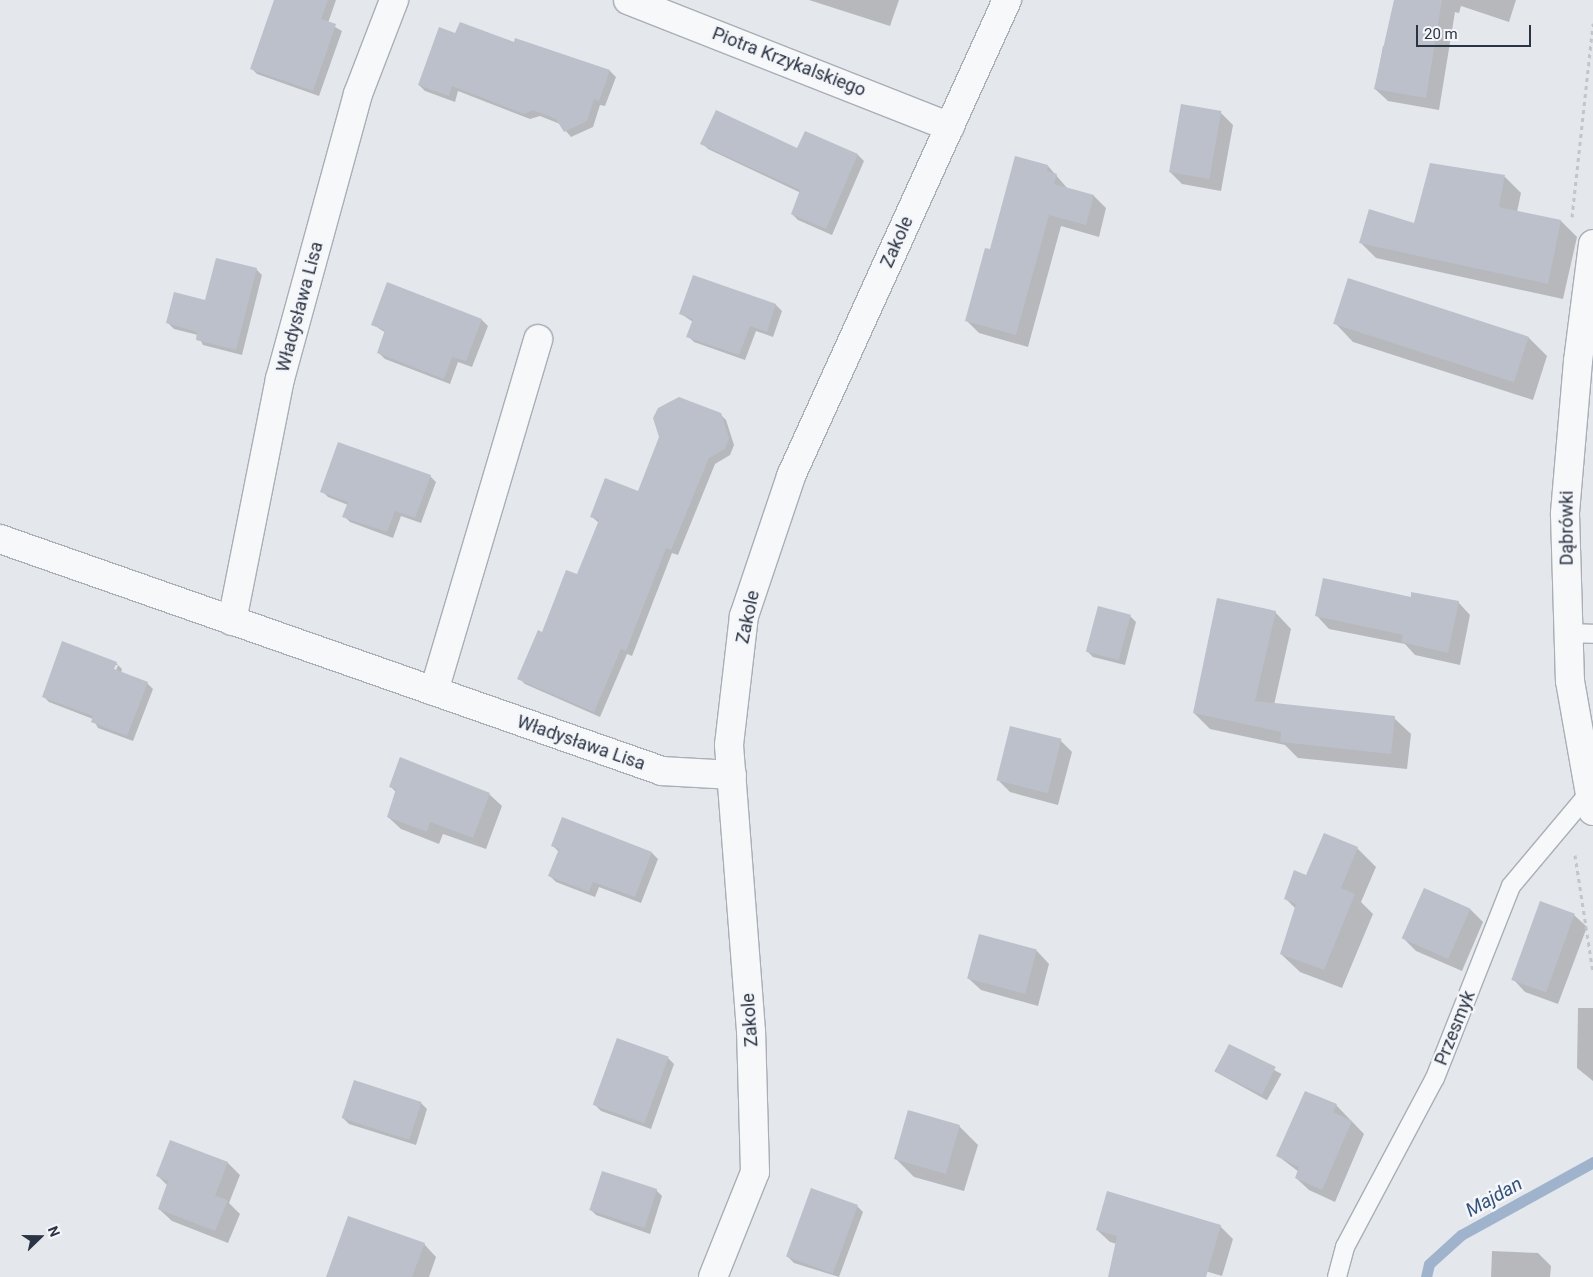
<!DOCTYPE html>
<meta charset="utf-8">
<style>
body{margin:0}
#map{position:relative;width:1593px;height:1277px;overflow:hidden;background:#e4e7ec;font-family:Roboto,sans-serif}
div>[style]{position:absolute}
.shadow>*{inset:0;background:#0003;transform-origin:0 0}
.stream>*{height:11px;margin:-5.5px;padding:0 5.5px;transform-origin:5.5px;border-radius:5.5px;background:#9fb4cc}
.building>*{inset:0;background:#bbc0ca;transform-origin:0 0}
.path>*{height:3px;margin-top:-1.5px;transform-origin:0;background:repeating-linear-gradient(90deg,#c2c5cb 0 4px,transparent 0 8px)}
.roads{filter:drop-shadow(1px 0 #a9aeb7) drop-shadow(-1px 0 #a9aeb7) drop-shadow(0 1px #a9aeb7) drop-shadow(0 -1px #a9aeb7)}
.lane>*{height:18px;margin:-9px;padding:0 9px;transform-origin:9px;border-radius:9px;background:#f7f8fa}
.street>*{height:28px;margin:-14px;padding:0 14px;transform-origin:14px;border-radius:14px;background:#f7f8fa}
span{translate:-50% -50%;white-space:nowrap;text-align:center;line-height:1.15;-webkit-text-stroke:5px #f4f6f9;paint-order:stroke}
.street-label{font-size:18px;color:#2b3445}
.water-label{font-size:19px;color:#34527a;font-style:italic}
.north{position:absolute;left:15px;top:1212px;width:50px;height:50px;-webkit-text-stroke:4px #f4f6f9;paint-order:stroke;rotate:68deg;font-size:14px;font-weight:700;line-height:20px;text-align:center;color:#2b3445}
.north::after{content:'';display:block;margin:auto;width:18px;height:22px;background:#2b3445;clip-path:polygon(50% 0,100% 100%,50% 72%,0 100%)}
.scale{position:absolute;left:1416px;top:25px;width:115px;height:22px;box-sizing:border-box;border:2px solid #2b3445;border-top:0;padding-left:6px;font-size:15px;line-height:18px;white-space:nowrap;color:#2b3445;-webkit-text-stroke:4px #f4f6f9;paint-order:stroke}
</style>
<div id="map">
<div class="shadow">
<div style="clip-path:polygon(275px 0,336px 0,328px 23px,342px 31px,319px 96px,257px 74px,251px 68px)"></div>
<div style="clip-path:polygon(809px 0,899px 0,890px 26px)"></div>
<div style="clip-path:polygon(1415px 0,1516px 0,1509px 22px,1461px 6px,1459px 13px,1455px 12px,1439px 110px,1388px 101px,1375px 89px,1383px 46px,1387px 46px)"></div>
<div style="clip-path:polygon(456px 34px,515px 44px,610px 71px,616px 77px,605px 106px,600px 105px,593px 127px,571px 137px,560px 124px,540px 116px,530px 119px,458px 91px,455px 102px,425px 91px,419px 85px)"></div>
<div style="clip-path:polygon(1220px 112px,1233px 125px,1221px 191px,1182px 184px,1170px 172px)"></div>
<div style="clip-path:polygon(805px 133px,858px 155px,864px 161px,832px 235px,798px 220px,792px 214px,801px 193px,708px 149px,702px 143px,798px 150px)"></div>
<div style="clip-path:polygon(1431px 164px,1505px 177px,1521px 193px,1517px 212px,1561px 221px,1577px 237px,1563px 299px,1376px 258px,1360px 242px,1415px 225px)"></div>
<div style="clip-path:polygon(1048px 166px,1068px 189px,1094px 196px,1106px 208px,1099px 237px,1061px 226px,1028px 347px,979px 333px,967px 321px,991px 251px)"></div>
<div style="clip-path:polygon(256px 269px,262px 275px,242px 355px,203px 345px,198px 335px,174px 329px,168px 323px)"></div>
<div style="clip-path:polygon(694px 277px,776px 305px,782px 311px,773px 337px,756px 331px,745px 360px,694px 342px,688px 336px,693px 322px,681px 314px)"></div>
<div style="clip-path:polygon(482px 320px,488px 326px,472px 367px,458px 362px,450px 384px,385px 359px,379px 353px,386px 333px,372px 324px)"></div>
<div style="clip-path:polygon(1335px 323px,1528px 337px,1547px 356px,1533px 400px,1353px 342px)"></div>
<div style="clip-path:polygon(720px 414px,726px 420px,734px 445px,730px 455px,715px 464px,678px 555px,672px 553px,632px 656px,627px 654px,600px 717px,525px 684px,519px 678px,578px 576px,599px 523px,592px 517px,638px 492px)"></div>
<div style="clip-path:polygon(430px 476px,436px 482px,421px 523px,401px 516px,393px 538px,350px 522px,344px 516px,348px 505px,328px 497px,322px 491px)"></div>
<div style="clip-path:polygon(1412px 598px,1458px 602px,1470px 615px,1460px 665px,1415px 655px,1405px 644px,1329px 629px,1317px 616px)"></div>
<div style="clip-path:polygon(1275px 612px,1291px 629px,1274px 705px,1394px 718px,1411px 734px,1407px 769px,1298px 758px,1285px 745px,1210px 729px,1194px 713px)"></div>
<div style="clip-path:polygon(1130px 616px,1136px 622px,1125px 665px,1093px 657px,1087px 651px)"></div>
<div style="clip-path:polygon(evenodd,116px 663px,122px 669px,121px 673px,147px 683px,153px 689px,133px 741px,98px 728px,93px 719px,49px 702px,43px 696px,116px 663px,115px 665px,118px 665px,114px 676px,111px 675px,115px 665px)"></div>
<div style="clip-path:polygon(1060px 740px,1072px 752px,1058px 805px,1010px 792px,998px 780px)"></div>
<div style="clip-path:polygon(400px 758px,489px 794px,502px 806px,486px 849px,443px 834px,439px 844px,401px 829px,388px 817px,396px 792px,390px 786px)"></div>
<div style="clip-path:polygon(563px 818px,652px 853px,658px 859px,641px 903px,599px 887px,595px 897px,556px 882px,550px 876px,559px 852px,553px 846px)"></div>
<div style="clip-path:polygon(1357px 848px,1376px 867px,1361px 902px,1373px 914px,1342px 988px,1300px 972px,1281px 954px,1296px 909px,1285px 898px,1307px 877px)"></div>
<div style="clip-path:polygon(1425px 889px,1471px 910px,1483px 922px,1462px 971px,1416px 951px,1403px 938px)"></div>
<div style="clip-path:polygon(1574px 915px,1587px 927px,1558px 1004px,1525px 992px,1513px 979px)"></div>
<div style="clip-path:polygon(1037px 951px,1049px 964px,1038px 1006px,981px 990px,968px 978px)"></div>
<div style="clip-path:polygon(1578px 1008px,1593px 1008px,1593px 1081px,1577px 1068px)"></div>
<div style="left:1229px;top:1045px;width:60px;height:30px;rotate:29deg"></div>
<div style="clip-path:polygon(668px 1058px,674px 1064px,651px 1129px,601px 1111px,595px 1105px)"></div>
<div style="clip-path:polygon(421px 1103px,427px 1109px,416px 1145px,349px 1124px,343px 1118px)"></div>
<div style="clip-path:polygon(1336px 1105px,1364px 1134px,1335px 1202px,1309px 1190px,1296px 1178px,1299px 1172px,1278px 1156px)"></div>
<div style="clip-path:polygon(959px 1126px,978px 1145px,964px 1191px,914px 1177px,895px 1158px)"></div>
<div style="clip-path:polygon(228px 1163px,240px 1175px,229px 1203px,240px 1214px,228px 1243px,172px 1221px,159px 1209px,168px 1186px,158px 1176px)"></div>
<div style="clip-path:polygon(656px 1190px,662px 1196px,650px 1234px,596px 1215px,590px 1209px)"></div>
<div style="clip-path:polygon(857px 1206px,863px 1212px,839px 1277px,794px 1263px,788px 1257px)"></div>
<div style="clip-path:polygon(1220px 1226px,1233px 1239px,1222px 1276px,1165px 1259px,1160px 1277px,1109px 1277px,1117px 1244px,1110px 1242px,1097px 1230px)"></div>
<div style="clip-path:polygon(424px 1244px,436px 1257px,429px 1277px,333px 1277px)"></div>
<div style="clip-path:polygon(1492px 1251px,1538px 1253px,1551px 1266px,1550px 1277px,1491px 1277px)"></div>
</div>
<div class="stream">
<div style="left:1426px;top:1277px;width:13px;rotate:-77deg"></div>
<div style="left:1429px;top:1264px;width:43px;rotate:-42.2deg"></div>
<div style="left:1461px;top:1235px;width:151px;rotate:-28.9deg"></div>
</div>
<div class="building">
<div style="clip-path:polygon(274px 0,328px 0,321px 19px,336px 24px,313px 91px,250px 69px)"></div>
<div style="clip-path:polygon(1394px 0,1442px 0,1426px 98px,1374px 89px)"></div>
<div style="clip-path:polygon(460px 22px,514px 42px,515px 38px,610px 70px,599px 101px,594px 99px,587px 121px,564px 132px,556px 119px,533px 110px,524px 114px,452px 86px,449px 96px,418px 85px,439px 27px,455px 33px)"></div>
<div style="left:1181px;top:104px;width:41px;height:69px;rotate:10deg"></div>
<div style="clip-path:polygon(716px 110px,797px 148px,805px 131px,858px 154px,826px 229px,791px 214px,800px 190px,700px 144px)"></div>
<div style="clip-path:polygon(1015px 156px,1048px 165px,1047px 171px,1057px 174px,1054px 184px,1094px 195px,1086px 225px,1049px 215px,1016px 335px,965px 321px,985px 248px,990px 249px)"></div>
<div style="clip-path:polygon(1430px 163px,1505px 175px,1499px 207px,1561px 220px,1548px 284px,1359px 243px,1369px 209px,1414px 223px)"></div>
<div style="clip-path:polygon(216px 258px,257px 268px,236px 350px,196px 340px,197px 332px,166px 323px,174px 292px,205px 300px)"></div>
<div style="clip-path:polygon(693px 275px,776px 304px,767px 332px,750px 326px,739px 355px,686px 337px,693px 319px,679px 314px)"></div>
<div style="left:1348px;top:278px;width:190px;height:48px;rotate:18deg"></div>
<div style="clip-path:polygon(387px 282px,482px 319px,466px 361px,452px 357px,444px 379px,377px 353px,385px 330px,371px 325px)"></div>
<div style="clip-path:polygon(679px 397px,721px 413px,729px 438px,725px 449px,709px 458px,671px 550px,666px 548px,626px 651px,621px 649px,594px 712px,517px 679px,538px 630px,542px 632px,566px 570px,577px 574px,599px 520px,590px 517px,605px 478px,638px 491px,659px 437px,653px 418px,658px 408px)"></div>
<div style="clip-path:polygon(338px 442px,431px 475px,415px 518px,395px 511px,387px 532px,342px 517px,348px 502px,320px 492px)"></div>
<div style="clip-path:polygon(1323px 578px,1411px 597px,1411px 592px,1459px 601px,1448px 653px,1401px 642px,1403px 635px,1315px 616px)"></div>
<div style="clip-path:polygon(1217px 598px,1276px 611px,1255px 701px,1395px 716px,1391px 754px,1280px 742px,1281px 732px,1193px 713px)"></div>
<div style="left:1098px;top:606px;width:34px;height:47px;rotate:15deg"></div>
<div style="clip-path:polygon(62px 641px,117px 662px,114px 669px,148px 682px,127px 736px,91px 722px,93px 716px,42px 697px)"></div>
<div style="left:1010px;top:726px;width:53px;height:56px;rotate:14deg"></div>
<div style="clip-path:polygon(400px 757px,490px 793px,473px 838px,430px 822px,427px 832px,387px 817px,396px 789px,389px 787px)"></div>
<div style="clip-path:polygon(562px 817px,652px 852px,635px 897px,593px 882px,589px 892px,548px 876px,559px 849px,551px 846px)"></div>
<div style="clip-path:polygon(1324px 833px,1358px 847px,1341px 888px,1355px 894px,1324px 970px,1280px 954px,1296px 904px,1284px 899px,1294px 870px,1306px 875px)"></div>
<div style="left:1424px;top:888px;width:51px;height:55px;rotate:24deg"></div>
<div style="left:1540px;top:901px;width:37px;height:84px;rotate:20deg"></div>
<div style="left:979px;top:934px;width:60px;height:46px;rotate:15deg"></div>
<div style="left:617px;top:1038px;width:55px;height:71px;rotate:20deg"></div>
<div style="left:1229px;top:1044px;width:52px;height:31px;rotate:26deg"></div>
<div style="left:354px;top:1080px;width:71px;height:40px;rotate:18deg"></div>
<div style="clip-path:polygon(1305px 1091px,1337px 1104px,1333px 1112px,1352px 1121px,1322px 1190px,1295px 1178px,1299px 1167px,1276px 1156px)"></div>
<div style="left:908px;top:1110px;width:54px;height:51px;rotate:16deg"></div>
<div style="clip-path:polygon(170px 1140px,228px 1162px,215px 1196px,228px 1200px,215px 1231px,158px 1209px,168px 1181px,156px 1176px)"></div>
<div style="left:602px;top:1171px;width:58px;height:41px;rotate:18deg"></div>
<div style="left:811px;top:1188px;width:50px;height:73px;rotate:20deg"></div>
<div style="clip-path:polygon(1107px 1191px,1221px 1225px,1206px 1277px,1108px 1277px,1117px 1236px,1096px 1230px)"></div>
<div style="clip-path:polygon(348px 1216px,425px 1243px,412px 1277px,326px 1277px)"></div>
</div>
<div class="path">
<div style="left:1572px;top:217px;width:195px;rotate:-83.8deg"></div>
<div style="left:1575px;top:855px;width:119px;rotate:81.3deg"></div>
</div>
<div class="roads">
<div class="lane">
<div style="left:1568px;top:633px;width:25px;rotate:2deg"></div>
<div style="left:1337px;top:1277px;width:31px;rotate:-75deg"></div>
<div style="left:1345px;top:1247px;width:191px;rotate:-62deg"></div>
<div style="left:1435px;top:1078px;width:206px;rotate:-68.4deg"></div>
<div style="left:1511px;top:886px;width:123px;rotate:-50deg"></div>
</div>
<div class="street">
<div style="left:628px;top:0;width:346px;rotate:21.5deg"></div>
<div style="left:1593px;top:244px;width:118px;rotate:97.3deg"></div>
<div style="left:1578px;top:361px;width:154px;rotate:94.9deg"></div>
<div style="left:1565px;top:514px;width:167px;rotate:88.3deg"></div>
<div style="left:1570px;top:681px;width:132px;rotate:80deg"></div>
<div style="left:0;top:539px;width:701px;rotate:19.31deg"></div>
<div style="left:662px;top:771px;width:70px;rotate:3.3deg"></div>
<div style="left:232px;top:621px;width:247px;rotate:-78.8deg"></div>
<div style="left:280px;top:379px;width:295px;rotate:-74.7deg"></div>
<div style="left:358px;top:94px;width:101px;rotate:-69deg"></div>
<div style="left:434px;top:691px;width:367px;rotate:-73.5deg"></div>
<div style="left:713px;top:1277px;width:113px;rotate:-68.2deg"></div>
<div style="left:755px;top:1172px;width:141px;rotate:-91.6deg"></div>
<div style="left:751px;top:1031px;width:287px;rotate:-94.4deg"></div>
<div style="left:729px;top:745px;width:130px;rotate:-83.4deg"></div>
<div style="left:744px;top:616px;width:148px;rotate:-71.4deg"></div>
<div style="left:791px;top:476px;width:523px;rotate:-65.59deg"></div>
</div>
</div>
<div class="street-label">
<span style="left:789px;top:62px;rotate:21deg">Piotra Krzykalskiego</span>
<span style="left:897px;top:242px;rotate:-66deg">Zakole</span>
<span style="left:300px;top:307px;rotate:-75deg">Władysława Lisa</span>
<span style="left:1567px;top:528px;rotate:-90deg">Dąbrówki</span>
<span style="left:748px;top:617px;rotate:-78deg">Zakole</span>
<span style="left:581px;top:743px;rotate:19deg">Władysława Lisa</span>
<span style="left:750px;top:1020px;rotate:-94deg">Zakole</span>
<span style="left:1455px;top:1028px;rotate:-68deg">Przesmyk</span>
</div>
<div class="water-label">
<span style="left:1494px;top:1197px;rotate:-29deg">Majdan</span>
</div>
<div class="north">N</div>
<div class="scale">20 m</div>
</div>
